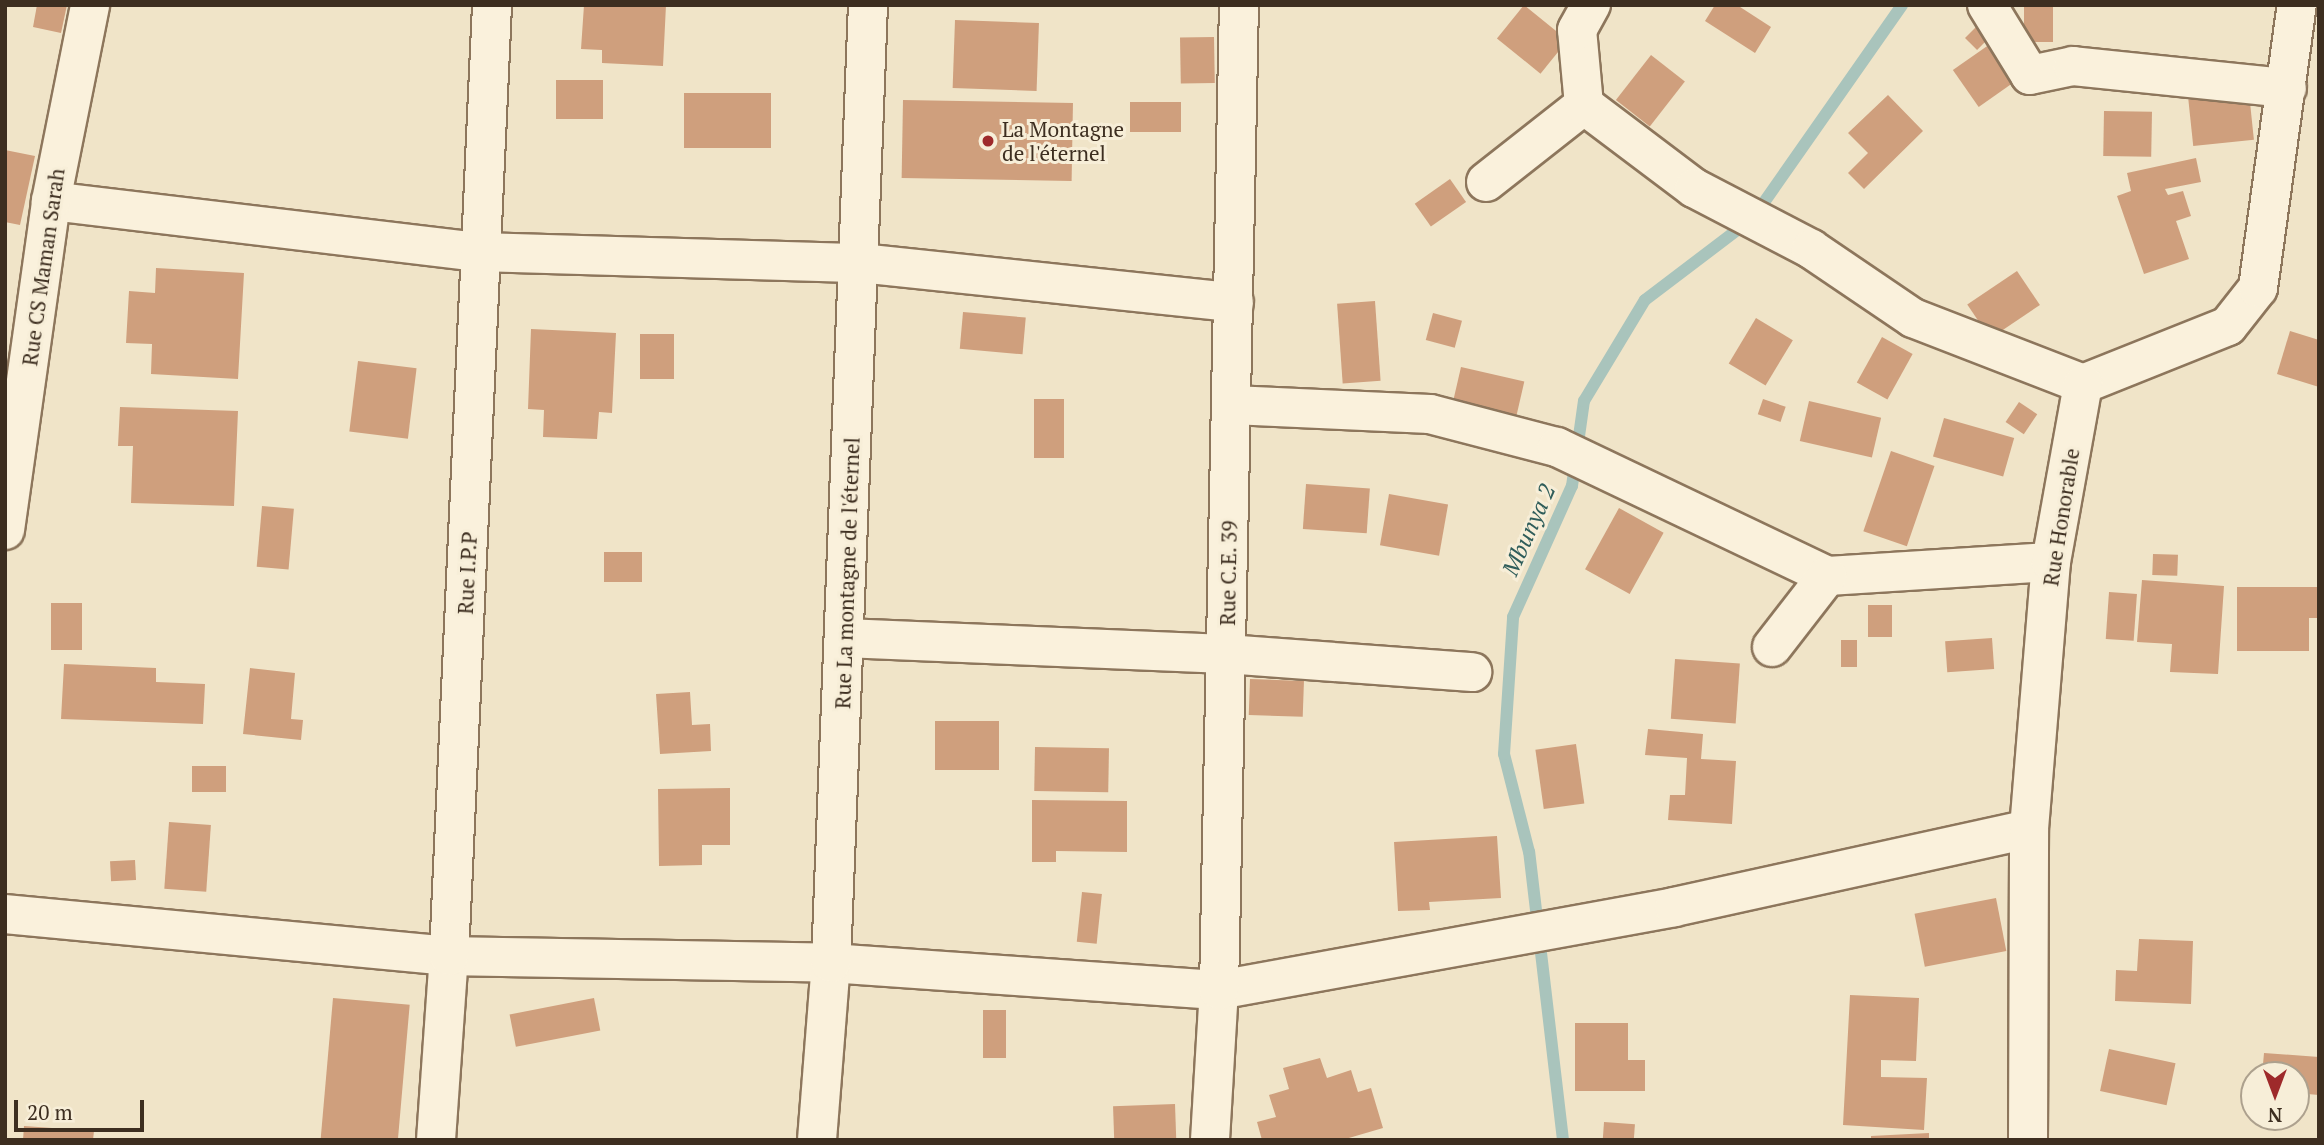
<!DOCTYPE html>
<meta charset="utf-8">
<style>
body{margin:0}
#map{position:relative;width:2324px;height:1145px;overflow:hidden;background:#f0e4c8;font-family:"PT Serif",serif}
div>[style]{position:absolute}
.stream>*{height:12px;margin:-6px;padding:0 6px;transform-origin:6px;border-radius:6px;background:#a9c4bc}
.building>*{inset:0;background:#cf9f7d;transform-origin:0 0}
.roads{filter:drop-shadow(2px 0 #8d765c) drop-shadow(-2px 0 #8d765c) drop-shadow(0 2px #8d765c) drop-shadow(0 -2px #8d765c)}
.minor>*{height:38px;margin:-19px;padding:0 19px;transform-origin:19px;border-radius:19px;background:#faf1dc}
.dots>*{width:19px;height:19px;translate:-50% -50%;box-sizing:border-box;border:4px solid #f7eed8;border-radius:50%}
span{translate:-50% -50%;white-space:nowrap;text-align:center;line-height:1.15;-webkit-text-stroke:6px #f7eed8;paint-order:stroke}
.poi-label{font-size:21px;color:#3d2e20}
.left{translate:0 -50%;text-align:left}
.street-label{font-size:21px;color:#3d2e20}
.water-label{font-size:23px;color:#2f5d5a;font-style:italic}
.frame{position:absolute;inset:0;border:7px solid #3d2e20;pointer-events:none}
.north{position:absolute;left:2240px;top:1061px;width:70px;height:70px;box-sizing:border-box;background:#f7eed8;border:2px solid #ada18e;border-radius:50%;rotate:180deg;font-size:19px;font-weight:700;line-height:28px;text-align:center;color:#3d2e20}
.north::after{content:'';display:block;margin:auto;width:24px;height:32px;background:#9e2a2b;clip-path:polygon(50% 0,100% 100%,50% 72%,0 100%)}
.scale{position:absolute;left:14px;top:1100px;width:130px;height:32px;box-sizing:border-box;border:4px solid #3d2e20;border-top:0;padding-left:9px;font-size:21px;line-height:24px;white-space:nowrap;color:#3d2e20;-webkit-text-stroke:5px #f7eed8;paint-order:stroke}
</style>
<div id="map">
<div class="stream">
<div style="left:1563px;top:1140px;width:290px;rotate:-96.7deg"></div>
<div style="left:1529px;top:852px;width:101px;rotate:-104.3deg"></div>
<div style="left:1504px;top:754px;width:137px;rotate:-86.2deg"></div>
<div style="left:1513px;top:617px;width:144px;rotate:-65.8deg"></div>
<div style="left:1572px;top:486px;width:86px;rotate:-82deg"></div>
<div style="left:1584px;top:401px;width:118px;rotate:-58.9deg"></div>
<div style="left:1645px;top:300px;width:136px;rotate:-37.2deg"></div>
<div style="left:1753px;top:218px;width:260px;rotate:-55deg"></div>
</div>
<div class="building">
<div style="clip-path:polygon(37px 5px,67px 5px,61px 33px,33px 27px)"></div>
<div style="clip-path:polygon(584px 5px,666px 5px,663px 66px,602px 63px,602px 50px,581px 49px)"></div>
<div style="left:1524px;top:5px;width:56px;height:43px;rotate:39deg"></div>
<div style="clip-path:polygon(1715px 5px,1737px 5px,1771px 27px,1755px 53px,1705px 21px)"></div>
<div style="left:2024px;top:5px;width:29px;height:37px"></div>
<div style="left:955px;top:20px;width:84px;height:68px;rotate:2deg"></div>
<div style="left:1982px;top:21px;width:17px;height:24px;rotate:45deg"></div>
<div style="left:1214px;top:37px;width:46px;height:34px;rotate:89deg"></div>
<div style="left:1993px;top:42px;width:45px;height:49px;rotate:55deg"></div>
<div style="left:1651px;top:55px;width:43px;height:57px;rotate:38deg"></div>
<div style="left:556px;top:80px;width:47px;height:39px"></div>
<div style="left:684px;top:93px;width:87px;height:55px"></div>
<div style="left:2249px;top:93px;width:47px;height:61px;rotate:84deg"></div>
<div style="clip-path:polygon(1888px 95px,1923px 131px,1864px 189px,1848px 173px,1868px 153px,1848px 133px)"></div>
<div style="left:903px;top:100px;width:170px;height:78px;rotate:1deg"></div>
<div style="left:1130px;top:102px;width:51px;height:30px"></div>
<div style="left:2104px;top:111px;width:48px;height:45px;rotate:1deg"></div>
<div style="clip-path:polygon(5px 150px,35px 156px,20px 225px,5px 222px)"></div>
<div style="clip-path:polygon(2196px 158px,2201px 182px,2165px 189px,2168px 195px,2183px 191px,2191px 216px,2176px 221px,2189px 259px,2144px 274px,2117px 196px,2131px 191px,2127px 173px)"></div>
<div style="left:1450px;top:179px;width:28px;height:43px;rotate:55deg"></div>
<div style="clip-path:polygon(156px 268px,244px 273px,238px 379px,151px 374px,152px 344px,126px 343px,129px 291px,155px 293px)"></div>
<div style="left:2017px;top:271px;width:41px;height:60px;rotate:56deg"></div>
<div style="left:1375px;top:301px;width:80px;height:38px;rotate:86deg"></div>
<div style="left:963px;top:312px;width:63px;height:37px;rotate:5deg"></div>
<div style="left:1433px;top:313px;width:30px;height:28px;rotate:15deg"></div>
<div style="left:1756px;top:318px;width:43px;height:53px;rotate:31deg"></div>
<div style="clip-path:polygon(531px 329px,616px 333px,612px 413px,599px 412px,597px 439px,543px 437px,544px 410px,528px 409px)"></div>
<div style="clip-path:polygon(2290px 331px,2319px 340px,2319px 387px,2277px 374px)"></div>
<div style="left:640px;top:334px;width:34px;height:45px"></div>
<div style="left:1882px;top:337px;width:35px;height:52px;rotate:29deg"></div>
<div style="left:358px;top:361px;width:59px;height:71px;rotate:7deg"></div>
<div style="left:1461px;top:367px;width:65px;height:52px;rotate:13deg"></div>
<div style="left:1034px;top:399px;width:30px;height:59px"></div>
<div style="left:1763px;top:399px;width:24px;height:16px;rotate:19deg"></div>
<div style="left:1809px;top:401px;width:74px;height:41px;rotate:13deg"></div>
<div style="left:2019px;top:402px;width:22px;height:24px;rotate:34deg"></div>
<div style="clip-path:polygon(120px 407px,238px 411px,234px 506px,131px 503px,133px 446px,118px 446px)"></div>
<div style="left:1944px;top:418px;width:73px;height:40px;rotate:16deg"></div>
<div style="left:1891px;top:451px;width:46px;height:85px;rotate:19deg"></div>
<div style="left:1306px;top:484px;width:64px;height:45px;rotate:4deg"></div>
<div style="left:1389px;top:494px;width:60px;height:52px;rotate:10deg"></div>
<div style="left:262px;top:506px;width:32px;height:61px;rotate:5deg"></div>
<div style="left:1619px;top:508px;width:51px;height:70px;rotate:29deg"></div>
<div style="left:604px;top:552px;width:38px;height:30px"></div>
<div style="left:2153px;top:554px;width:25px;height:21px;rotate:2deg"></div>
<div style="clip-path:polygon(2142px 580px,2224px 586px,2218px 674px,2170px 672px,2172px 644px,2137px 642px)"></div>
<div style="clip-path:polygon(2237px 587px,2319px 587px,2319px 618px,2309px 618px,2309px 651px,2237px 651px)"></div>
<div style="left:2109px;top:592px;width:28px;height:47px;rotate:4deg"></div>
<div style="left:51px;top:603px;width:31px;height:47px"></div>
<div style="left:1868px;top:605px;width:24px;height:32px"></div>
<div style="left:1992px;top:638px;width:31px;height:47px;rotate:86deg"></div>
<div style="left:1841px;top:640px;width:16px;height:27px"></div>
<div style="left:1675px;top:659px;width:65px;height:60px;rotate:4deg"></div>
<div style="clip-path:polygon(64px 664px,156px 668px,156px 682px,205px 684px,203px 724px,61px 719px)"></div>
<div style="clip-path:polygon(250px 668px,295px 673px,291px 719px,303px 720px,301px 740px,243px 734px)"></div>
<div style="left:1250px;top:679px;width:54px;height:36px;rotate:2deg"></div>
<div style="clip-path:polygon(690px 692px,692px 725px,710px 724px,711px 751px,660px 754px,656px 694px)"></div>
<div style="left:935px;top:721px;width:64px;height:49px"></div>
<div style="clip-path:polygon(1648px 729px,1703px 734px,1701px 759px,1736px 761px,1732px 824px,1668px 820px,1670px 795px,1685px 795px,1687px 758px,1645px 755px)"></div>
<div style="left:1576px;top:744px;width:60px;height:41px;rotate:82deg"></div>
<div style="left:1035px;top:747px;width:74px;height:44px;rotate:1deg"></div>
<div style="left:192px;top:766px;width:34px;height:26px"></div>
<div style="clip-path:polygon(730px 788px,730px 845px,702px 845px,702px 865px,659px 866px,658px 789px)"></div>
<div style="clip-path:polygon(1032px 800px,1127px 801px,1127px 852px,1056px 851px,1056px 862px,1032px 862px)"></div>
<div style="left:169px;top:822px;width:42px;height:67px;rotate:4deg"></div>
<div style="clip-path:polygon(1497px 836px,1501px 898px,1429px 902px,1430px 910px,1398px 911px,1394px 842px)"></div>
<div style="left:135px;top:860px;width:20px;height:25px;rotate:87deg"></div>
<div style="left:1082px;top:892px;width:20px;height:50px;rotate:6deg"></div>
<div style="left:1996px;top:898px;width:54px;height:83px;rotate:79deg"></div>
<div style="clip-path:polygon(2139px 939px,2193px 941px,2191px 1004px,2115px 1001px,2116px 970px,2137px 971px)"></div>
<div style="clip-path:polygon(1850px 995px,1919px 998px,1916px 1061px,1881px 1060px,1881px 1077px,1927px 1078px,1924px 1130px,1843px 1125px)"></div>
<div style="left:333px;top:998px;width:77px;height:142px;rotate:5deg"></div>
<div style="left:594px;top:998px;width:33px;height:86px;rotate:79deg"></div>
<div style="left:983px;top:1010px;width:23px;height:48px"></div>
<div style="clip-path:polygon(1575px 1023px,1628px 1023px,1628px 1060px,1645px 1060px,1645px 1091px,1575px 1091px)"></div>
<div style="left:2109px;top:1049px;width:68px;height:43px;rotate:12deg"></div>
<div style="clip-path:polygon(2264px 1053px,2319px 1057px,2319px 1095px,2296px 1093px,2296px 1075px,2262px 1075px)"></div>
<div style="clip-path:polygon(1320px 1058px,1327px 1078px,1351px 1070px,1358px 1092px,1371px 1088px,1383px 1128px,1342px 1140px,1262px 1140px,1257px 1122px,1276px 1117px,1269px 1095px,1289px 1089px,1283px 1068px)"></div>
<div style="left:1175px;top:1104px;width:36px;height:62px;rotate:88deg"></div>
<div style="left:1604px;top:1122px;width:31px;height:18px;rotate:4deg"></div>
<div style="clip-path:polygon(24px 1126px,94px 1131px,93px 1140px,23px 1140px)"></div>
<div style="clip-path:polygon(1929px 1133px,1929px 1140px,1871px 1140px,1871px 1136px)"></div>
</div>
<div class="roads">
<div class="minor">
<div style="left:1987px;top:5px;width:82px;rotate:58.4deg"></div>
<div style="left:2030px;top:75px;width:44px;rotate:-11.8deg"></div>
<div style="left:2073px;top:66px;width:215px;rotate:5.9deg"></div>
<div style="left:1584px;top:105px;width:138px;rotate:37deg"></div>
<div style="left:1694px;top:188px;width:132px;rotate:27.5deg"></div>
<div style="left:1811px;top:249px;width:123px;rotate:34.1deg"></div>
<div style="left:1913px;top:318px;width:182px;rotate:21.2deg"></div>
<div style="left:1486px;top:182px;width:125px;rotate:-38.2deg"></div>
<div style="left:1584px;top:105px;width:75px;rotate:-95.3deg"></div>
<div style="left:1577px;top:30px;width:29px;rotate:-61deg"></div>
<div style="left:51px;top:201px;width:433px;rotate:6.8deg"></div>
<div style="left:481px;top:252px;width:379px;rotate:1.7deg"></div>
<div style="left:860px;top:263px;width:376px;rotate:6deg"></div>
<div style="left:2083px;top:384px;width:156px;rotate:-21.8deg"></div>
<div style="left:2228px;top:326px;width:48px;rotate:-51.7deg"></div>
<div style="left:2258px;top:288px;width:286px;rotate:-82.2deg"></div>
<div style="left:1232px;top:405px;width:198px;rotate:2.6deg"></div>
<div style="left:1430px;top:414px;width:131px;rotate:14.6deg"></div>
<div style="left:1557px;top:447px;width:299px;rotate:25.5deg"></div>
<div style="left:1827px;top:576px;width:224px;rotate:-3.6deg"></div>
<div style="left:5px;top:530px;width:332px;rotate:-82deg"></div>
<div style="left:51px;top:201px;width:200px;rotate:-78.7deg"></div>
<div style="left:844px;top:638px;width:382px;rotate:2.4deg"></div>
<div style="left:1226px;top:654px;width:247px;rotate:4.2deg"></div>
<div style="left:1772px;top:647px;width:90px;rotate:-52.2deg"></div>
<div style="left:5px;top:914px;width:446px;rotate:5.4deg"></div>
<div style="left:449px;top:956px;width:382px;rotate:1deg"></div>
<div style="left:831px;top:963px;width:389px;rotate:4deg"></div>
<div style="left:1219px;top:990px;width:463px;rotate:-10.3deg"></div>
<div style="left:1674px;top:907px;width:363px;rotate:-12.4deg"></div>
<div style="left:436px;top:1140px;width:184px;rotate:-86deg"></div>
<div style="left:449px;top:956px;width:952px;rotate:-87.41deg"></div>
<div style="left:817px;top:1140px;width:178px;rotate:-85.5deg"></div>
<div style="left:831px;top:963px;width:959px;rotate:-87.79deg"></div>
<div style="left:1210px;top:1140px;width:150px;rotate:-86.6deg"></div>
<div style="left:1219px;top:990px;width:985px;rotate:-88.84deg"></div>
<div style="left:2028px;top:1140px;width:311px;rotate:-89.8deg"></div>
<div style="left:2029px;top:829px;width:268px;rotate:-85.3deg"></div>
<div style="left:2051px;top:562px;width:181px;rotate:-79.8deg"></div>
</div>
</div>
<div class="dots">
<div style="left:988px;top:141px;background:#9e2a2b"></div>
</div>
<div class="poi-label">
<span class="left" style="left:1002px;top:141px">La Montagne<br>de l'éternel</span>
</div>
<div class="street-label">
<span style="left:43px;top:267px;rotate:-82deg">Rue CS Maman Sarah</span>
<span style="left:2061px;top:517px;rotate:-81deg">Rue Honorable</span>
<span style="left:467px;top:573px;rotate:-87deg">Rue I.P.P</span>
<span style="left:847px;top:573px;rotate:-88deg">Rue La montagne de l'éternel</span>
<span style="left:1228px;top:573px;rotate:-89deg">Rue C.E. 39</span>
</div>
<div class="water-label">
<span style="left:1529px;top:530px;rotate:-66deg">Mbunya 2</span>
</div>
<div class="frame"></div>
<div class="north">N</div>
<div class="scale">20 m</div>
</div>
